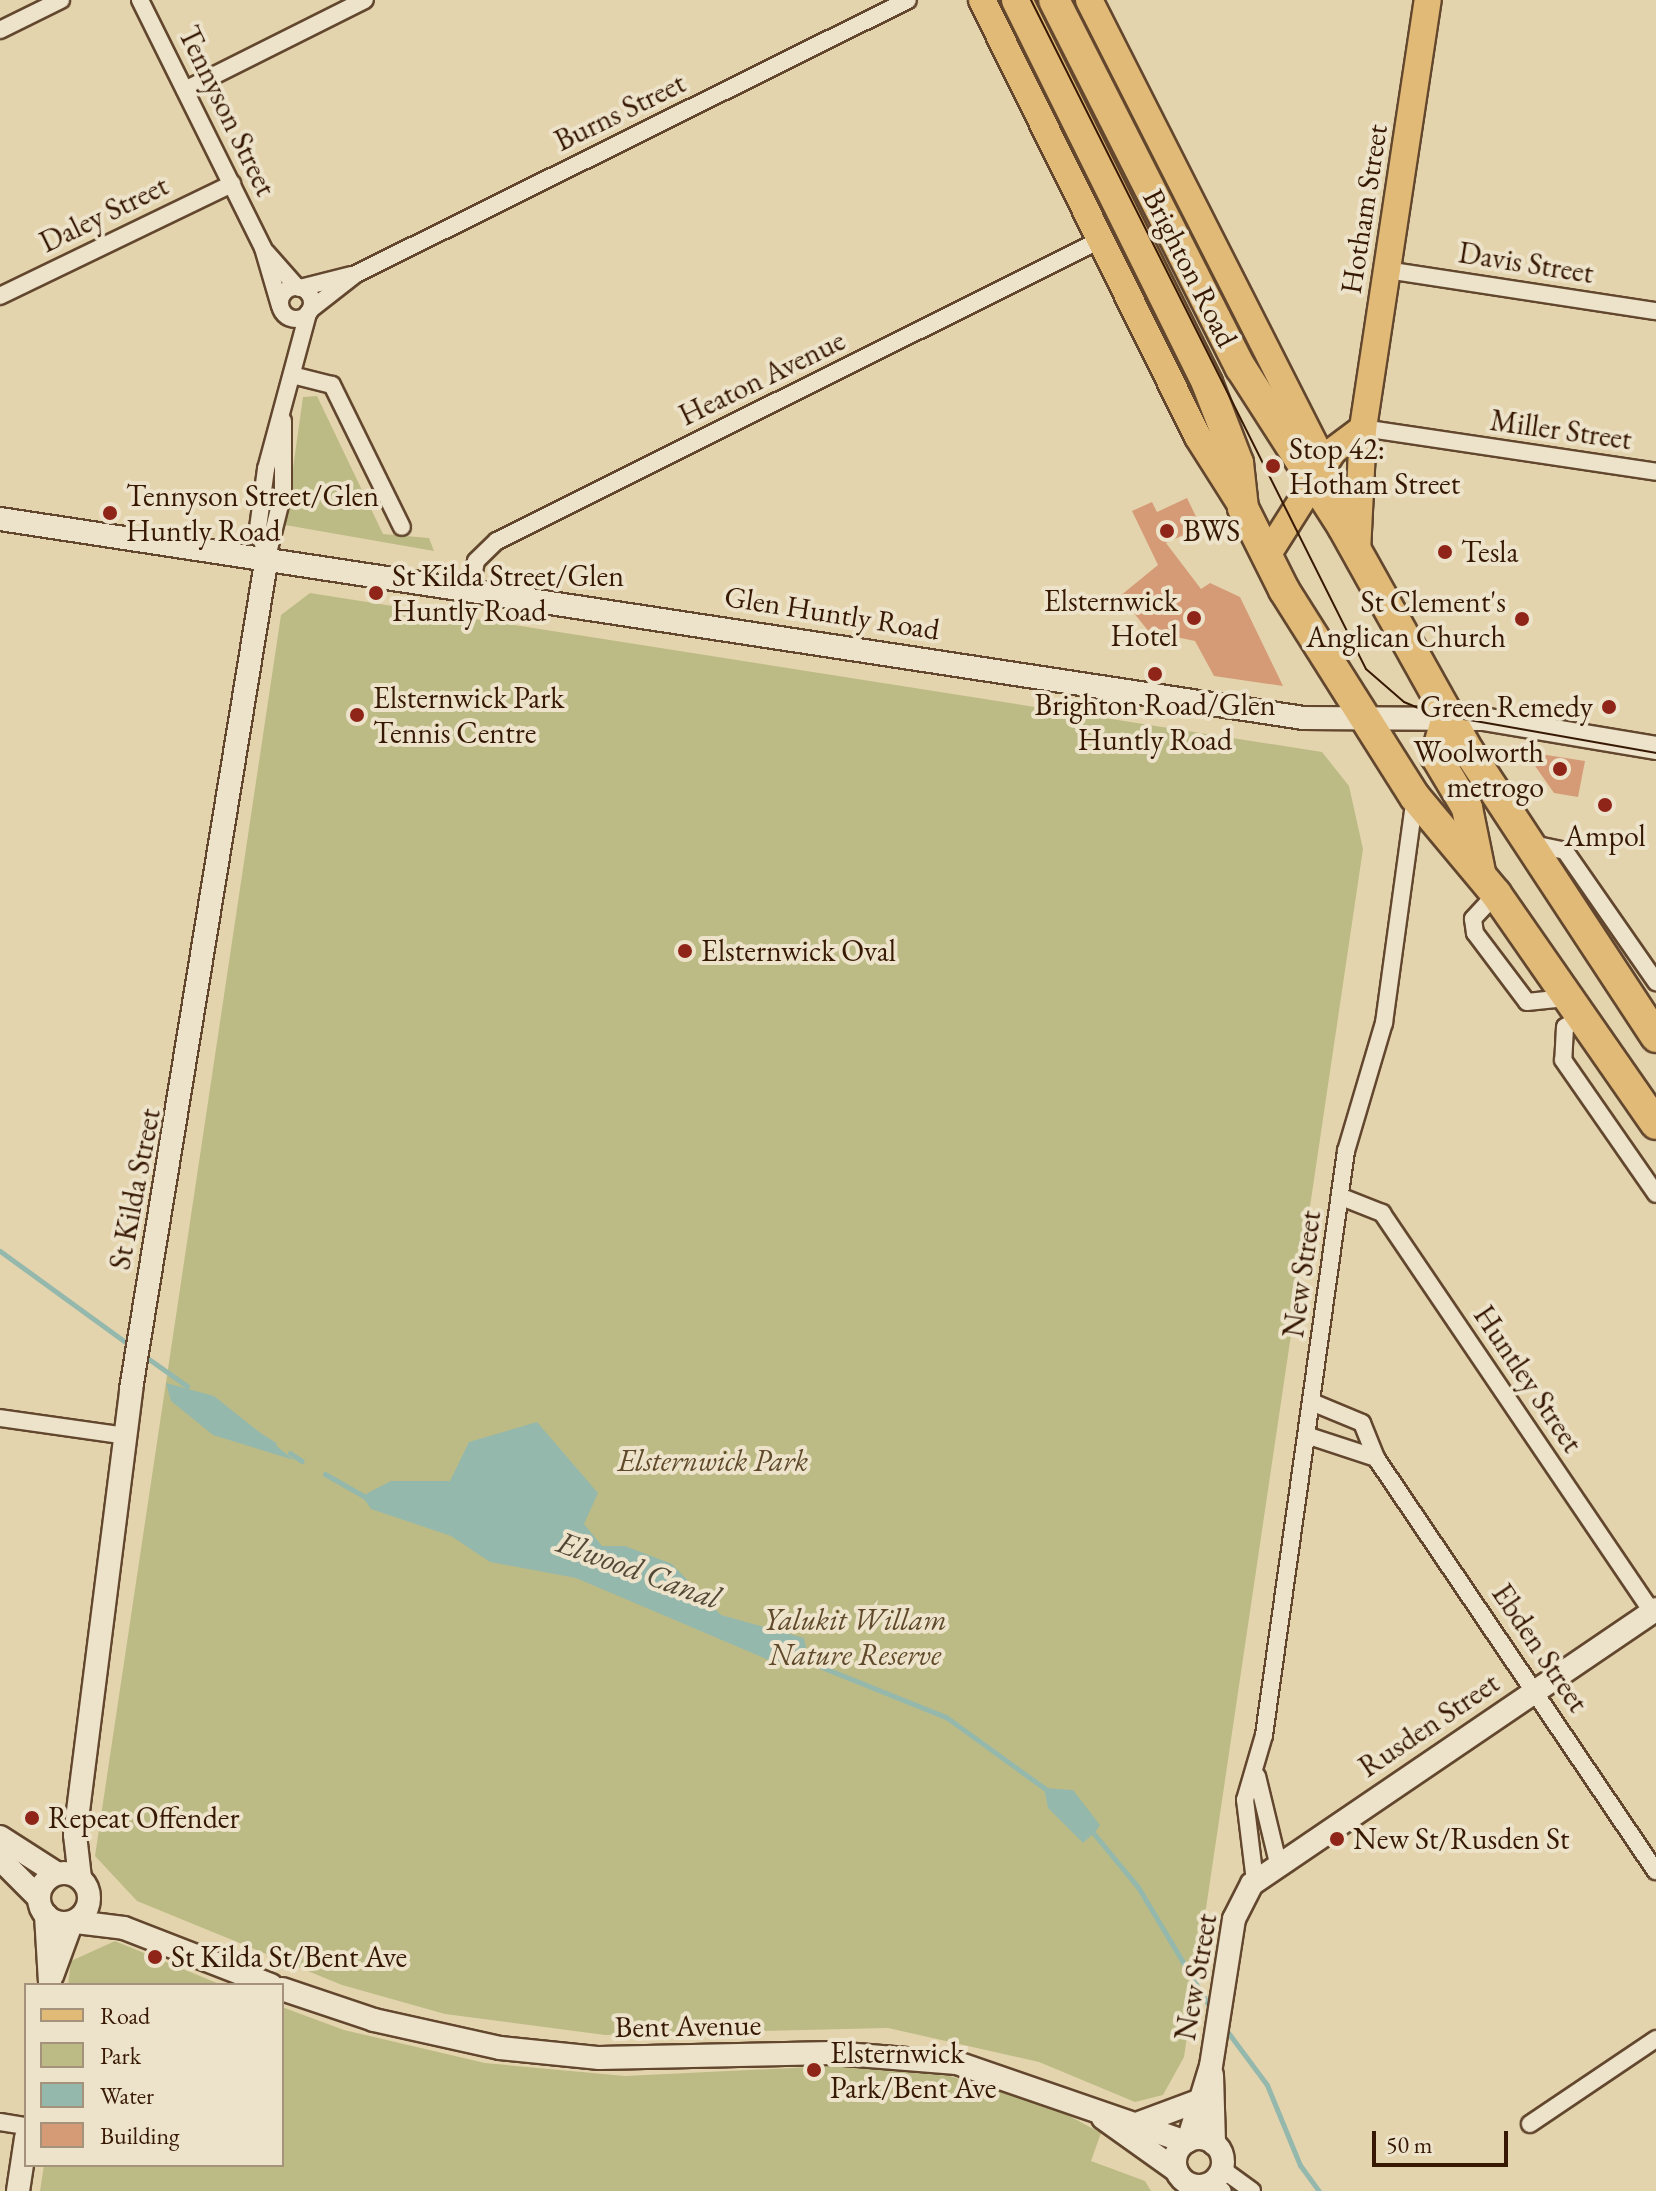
<!DOCTYPE html>
<style>
body{margin:0}
#map{position:relative;width:1656px;height:2191px;overflow:hidden;background:#e4d4ae;font-family:"EB Garamond",serif}
div>[style]{position:absolute}
.green>*{inset:0;background:#bcbb85}
.water>*{inset:0;background:#95b8ad}
.stream>*{height:5px;margin:-2.5px;padding:0 2.5px;transform-origin:2.5px;border-radius:2.5px;background:#95b8ad}
.building>*{inset:0;background:#d59b76}
.roads{filter:drop-shadow(2px 0 #62472e) drop-shadow(-2px 0 #62472e) drop-shadow(0 2px #62472e) drop-shadow(0 -2px #62472e)}
.street>*{height:16px;margin:-8px;padding:0 8px;transform-origin:8px;border-radius:8px;background:#ede3ca}
.street>.ring{margin:-8px;padding:0;box-sizing:content-box;background:none;border:16px solid #ede3ca;border-radius:50%}
.secondary>*{height:22px;margin:-11px;padding:0 11px;transform-origin:11px;border-radius:11px;background:#ede3ca}
.secondary>.ring{margin:-11px;padding:0;box-sizing:content-box;background:none;border:22px solid #ede3ca;border-radius:50%}
.primary>*{height:26px;margin:-13px;padding:0 13px;transform-origin:13px;border-radius:13px;background:#e2ba77}
.highway>*{height:30px;margin:-15px;padding:0 15px;transform-origin:15px;border-radius:15px;background:#e2ba77}
.tram>*{height:2px;margin:-1px;padding:0 1px;transform-origin:1px;border-radius:1px;background:#371803}
.dots>*{width:22px;height:22px;translate:-50% -50%;box-sizing:border-box;border:4px solid #ede3ca;border-radius:50%}
span{translate:-50% -50%;white-space:nowrap;text-align:center;line-height:1.15;-webkit-text-stroke:8px #ede3ca;paint-order:stroke}
.street-label{font-size:30px;color:#371803}
.poi-label{font-size:30px;color:#371803}
.left{translate:0 -50%;text-align:left}
.right{translate:-100% -50%;text-align:right}
.park-label{font-size:30px;color:#5f492a;font-style:italic}
.water-label{font-size:32px;color:#534836;font-style:italic}
.legend{position:absolute;left:24px;top:1983px;width:260px;height:184px;box-sizing:border-box;background:#ede3ca;border:2px solid #a4927a;margin:0;padding:10px 14px;list-style:none;font-size:24px;color:#371803}
.legend li{display:flex;align-items:center;gap:16px;height:40px}
.legend b{width:40px;border:2px solid #a4927a}
.scale{position:absolute;left:1372px;top:2131px;width:136px;height:36px;box-sizing:border-box;border:4px solid #371803;border-top:0;padding-left:10px;font-size:24px;line-height:28px;white-space:nowrap;color:#371803;-webkit-text-stroke:6px #ede3ca;paint-order:stroke}
</style>
<div id="map">
<div class="green">
<div style="clip-path:polygon(317px 396px,383px 534px,429px 538px,434px 551px,285px 525px,303px 397px)"></div>
<div style="clip-path:polygon(310px 593px,1322px 752px,1349px 786px,1363px 849px,1184px 2057px,1163px 2095px,1135px 2102px,1039px 2062px,888px 2028px,605px 2035px,445px 2014px,342px 1985px,137px 1901px,95px 1856px,281px 615px)"></div>
<div style="clip-path:polygon(115px 1941px,212px 1981px,222px 1985px,68px 1985px,71px 1961px)"></div>
<div style="clip-path:polygon(282px 2007px,344px 2030px,485px 2063px,625px 2076px,832px 2066px,950px 2076px,1060px 2111px,1101px 2133px,1091px 2161px,1145px 2181px,1151px 2191px,40px 2191px,44px 2165px,282px 2165px)"></div>
</div>
<div class="water">
<div style="clip-path:polygon(166px 1383px,214px 1396px,294px 1460px,213px 1435px,171px 1401px)"></div>
<div style="clip-path:polygon(537px 1422px,598px 1493px,584px 1524px,602px 1546px,625px 1546px,672px 1564px,721px 1615px,804px 1638px,809px 1663px,778px 1664px,576px 1578px,490px 1562px,451px 1536px,371px 1509px,362px 1496px,391px 1481px,450px 1481px,469px 1442px)"></div>
<div style="clip-path:polygon(1044px 1788px,1073px 1790px,1100px 1825px,1095px 1832px,1083px 1843px,1048px 1808px)"></div>
</div>
<div class="stream">
<div style="left:0;top:1251px;width:163px;rotate:36deg"></div>
<div style="left:143px;top:1355px;width:54px;rotate:35.2deg"></div>
<div style="left:245px;top:1426px;width:34px;rotate:32deg"></div>
<div style="left:290px;top:1453px;width:14px;rotate:34deg"></div>
<div style="left:325px;top:1474px;width:48px;rotate:29.7deg"></div>
<div style="left:804px;top:1660px;width:153px;rotate:21.9deg"></div>
<div style="left:946px;top:1717px;width:125px;rotate:35.9deg"></div>
<div style="left:1090px;top:1829px;width:75px;rotate:50.4deg"></div>
<div style="left:1138px;top:1887px;width:142px;rotate:59.1deg"></div>
<div style="left:1224px;top:2027px;width:72px;rotate:53.4deg"></div>
<div style="left:1267px;top:2085px;width:87px;rotate:67.6deg"></div>
<div style="left:1300px;top:2165px;width:32px;rotate:54deg"></div>
</div>
<div class="building">
<div style="clip-path:polygon(1187px 498px,1201px 527px,1166px 543px,1201px 589px,1210px 583px,1240px 597px,1283px 686px,1214px 676px,1195px 641px,1176px 637px,1163px 649px,1120px 596px,1158px 565px,1132px 511px,1152px 502px,1157px 512px)"></div>
<div style="clip-path:polygon(1540px 754px,1585px 761px,1578px 797px,1554px 793px,1533px 763px)"></div>
</div>
<div class="roads">
<div class="street">
<div style="left:140px;top:0;width:277px;rotate:63.6deg"></div>
<div style="left:263px;top:248px;width:60px;rotate:73.7deg"></div>
<div style="left:0;top:30px;width:68px;rotate:-26.2deg"></div>
<div style="left:185px;top:90px;width:201px;rotate:-26.6deg"></div>
<div style="left:266px;top:252px;width:47px;rotate:48.5deg"></div>
<div style="left:1387px;top:270px;width:272px;rotate:8.7deg"></div>
<div class="ring" style="left:280px;top:287px;width:16px;height:16px"></div>
<div style="left:300px;top:288px;width:53px;rotate:-14.3deg"></div>
<div style="left:0;top:296px;width:258px;rotate:-25.8deg"></div>
<div style="left:310px;top:310px;width:58px;rotate:-38deg"></div>
<div style="left:356px;top:274px;width:616px;rotate:-26.4deg"></div>
<div style="left:292px;top:375px;width:41px;rotate:14deg"></div>
<div style="left:332px;top:385px;width:158px;rotate:63.8deg"></div>
<div style="left:1363px;top:428px;width:296px;rotate:8.5deg"></div>
<div style="left:267px;top:557px;width:30px;rotate:-107deg"></div>
<div style="left:258px;top:528px;width:60px;rotate:-82.3deg"></div>
<div style="left:266px;top:469px;width:162px;rotate:-74.9deg"></div>
<div style="left:267px;top:557px;width:66px;rotate:-76deg"></div>
<div style="left:283px;top:493px;width:72px;rotate:-90deg"></div>
<div style="left:471px;top:587px;width:26px;rotate:-79deg"></div>
<div style="left:476px;top:561px;width:29px;rotate:-44deg"></div>
<div style="left:497px;top:541px;width:676px;rotate:-26.53deg"></div>
<div style="left:1528px;top:843px;width:38px;rotate:12deg"></div>
<div style="left:1565px;top:851px;width:160px;rotate:55.2deg"></div>
<div style="left:1496px;top:894px;width:34px;rotate:133deg"></div>
<div style="left:1473px;top:919px;width:14px;rotate:82deg"></div>
<div style="left:1475px;top:933px;width:86px;rotate:53deg"></div>
<div style="left:1527px;top:1002px;width:39px;rotate:-6deg"></div>
<div style="left:1581px;top:1018px;width:18px;rotate:151deg"></div>
<div style="left:1565px;top:1027px;width:33px;rotate:93deg"></div>
<div style="left:1563px;top:1060px;width:163px;rotate:55.2deg"></div>
<div style="left:1344px;top:1198px;width:41px;rotate:21.5deg"></div>
<div style="left:1382px;top:1213px;width:482px;rotate:55.9deg"></div>
<div style="left:1314px;top:1403px;width:52px;rotate:22.6deg"></div>
<div style="left:1362px;top:1423px;width:38px;rotate:68deg"></div>
<div style="left:0;top:1418px;width:128px;rotate:8.1deg"></div>
<div style="left:1309px;top:1436px;width:71px;rotate:18.2deg"></div>
<div style="left:1376px;top:1458px;width:499px;rotate:55.9deg"></div>
<div style="left:1257px;top:1776px;width:89px;rotate:76.4deg"></div>
<div style="left:1255px;top:1881px;width:82px;rotate:-97deg"></div>
<div style="left:1245px;top:1800px;width:68px;rotate:-73.7deg"></div>
<div style="left:1264px;top:1735px;width:590px;rotate:-82.01deg"></div>
<div style="left:1346px;top:1151px;width:134px;rotate:-73.5deg"></div>
<div style="left:1384px;top:1023px;width:228px;rotate:-82.2deg"></div>
<div style="left:0;top:2122px;width:26px;rotate:9deg"></div>
<div style="left:1530px;top:2124px;width:152px;rotate:-34deg"></div>
<div style="left:1222px;top:2169px;width:37px;rotate:36deg"></div>
<div style="left:1210px;top:2183px;width:15px;rotate:32deg"></div>
</div>
<div class="secondary">
<div style="left:0;top:519px;width:1318px;rotate:8.68deg"></div>
<div style="left:1303px;top:718px;width:180px;rotate:0.3deg"></div>
<div style="left:1483px;top:719px;width:175px;rotate:9.5deg"></div>
<div style="left:0;top:1837px;width:63px;rotate:32.7deg"></div>
<div style="left:0;top:1859px;width:55px;rotate:45deg"></div>
<div class="ring" style="left:39px;top:1873px;width:28px;height:28px"></div>
<div style="left:80px;top:1878px;width:43px;rotate:-96.6deg"></div>
<div style="left:75px;top:1835px;width:450px;rotate:-82.8deg"></div>
<div style="left:131px;top:1389px;width:843px;rotate:-80.72deg"></div>
<div style="left:46px;top:1915px;width:67px;rotate:86.6deg"></div>
<div style="left:76px;top:1922px;width:48px;rotate:7.1deg"></div>
<div style="left:124px;top:1928px;width:158px;rotate:21.2deg"></div>
<div style="left:52px;top:1976px;width:55px;rotate:-69.9deg"></div>
<div style="left:282px;top:1989px;width:97px;rotate:18.6deg"></div>
<div style="left:374px;top:2020px;width:129px;rotate:12.5deg"></div>
<div style="left:500px;top:2048px;width:100px;rotate:5.8deg"></div>
<div style="left:599px;top:2058px;width:233px;rotate:-1.2deg"></div>
<div style="left:832px;top:2053px;width:125px;rotate:4.6deg"></div>
<div style="left:957px;top:2063px;width:242px;rotate:19deg"></div>
<div style="left:1212px;top:2075px;width:69px;rotate:88.3deg"></div>
<div style="left:1103px;top:2118px;width:90px;rotate:35.5deg"></div>
<div style="left:1139px;top:2123px;width:63px;rotate:-20.4deg"></div>
<div class="ring" style="left:1175px;top:2138px;width:26px;height:26px"></div>
<div style="left:1188px;top:2141px;width:78px;rotate:-73deg"></div>
<div style="left:1211px;top:2066px;width:149px;rotate:-81.1deg"></div>
<div style="left:1234px;top:1919px;width:39px;rotate:-63deg"></div>
<div style="left:1252px;top:1884px;width:489px;rotate:-34.2deg"></div>
<div style="left:18px;top:2191px;width:54px;rotate:-81.4deg"></div>
</div>
<div class="primary">
<div style="left:982px;top:0;width:487px;rotate:63.7deg"></div>
<div style="left:1198px;top:437px;width:84px;rotate:57.6deg"></div>
<div style="left:1089px;top:0;width:498px;rotate:63.1deg"></div>
<div style="left:1314px;top:444px;width:66px;rotate:69.6deg"></div>
<div style="left:1357px;top:552px;width:124px;rotate:-87.2deg"></div>
<div style="left:1363px;top:428px;width:433px;rotate:-81.4deg"></div>
<div style="left:1266px;top:557px;width:125px;rotate:-57.7deg"></div>
<div style="left:1333px;top:451px;width:38px;rotate:-37deg"></div>
</div>
<div class="highway">
<div style="left:1017px;top:0;width:428px;rotate:63.6deg"></div>
<div style="left:1207px;top:383px;width:86px;rotate:68.8deg"></div>
<div style="left:1238px;top:463px;width:45px;rotate:83.7deg"></div>
<div style="left:1243px;top:508px;width:92px;rotate:63.4deg"></div>
<div style="left:1284px;top:590px;width:245px;rotate:57.7deg"></div>
<div style="left:1415px;top:797px;width:126px;rotate:50.1deg"></div>
<div style="left:1496px;top:894px;width:280px;rotate:55.2deg"></div>
<div style="left:1054px;top:0;width:413px;rotate:63.1deg"></div>
<div style="left:1241px;top:368px;width:189px;rotate:57.3deg"></div>
<div style="left:1343px;top:527px;width:258px;rotate:60.8deg"></div>
<div style="left:1469px;top:752px;width:341px;rotate:56.7deg"></div>
<div style="left:1447px;top:717px;width:41px;rotate:105.8deg"></div>
<div style="left:1436px;top:756px;width:61px;rotate:59.2deg"></div>
<div style="left:1467px;top:808px;width:65px;rotate:78.5deg"></div>
</div>
</div>
<div class="tram">
<div style="left:1031px;top:0;width:748px;rotate:63.4deg"></div>
<div style="left:1366px;top:669px;width:50px;rotate:41deg"></div>
<div style="left:1404px;top:702px;width:28px;rotate:23deg"></div>
<div style="left:1430px;top:713px;width:230px;rotate:10deg"></div>
</div>
<div class="dots">
<div style="left:1273px;top:466px;background:#8f2418"></div>
<div style="left:110px;top:513px;background:#8f2418"></div>
<div style="left:1167px;top:531px;background:#8f2418"></div>
<div style="left:1445px;top:552px;background:#8f2418"></div>
<div style="left:376px;top:593px;background:#8f2418"></div>
<div style="left:1194px;top:618px;background:#8f2418"></div>
<div style="left:1522px;top:619px;background:#8f2418"></div>
<div style="left:1155px;top:674px;background:#8f2418"></div>
<div style="left:1609px;top:707px;background:#8f2418"></div>
<div style="left:357px;top:715px;background:#8f2418"></div>
<div style="left:1560px;top:769px;background:#8f2418"></div>
<div style="left:1605px;top:805px;background:#8f2418"></div>
<div style="left:685px;top:951px;background:#8f2418"></div>
<div style="left:32px;top:1818px;background:#8f2418"></div>
<div style="left:1337px;top:1839px;background:#8f2418"></div>
<div style="left:155px;top:1957px;background:#8f2418"></div>
<div style="left:814px;top:2070px;background:#8f2418"></div>
</div>
<div class="street-label">
<span style="left:227px;top:111px;rotate:64deg">Tennyson Street</span>
<span style="left:620px;top:112px;rotate:-26deg">Burns Street</span>
<span style="left:1364px;top:209px;rotate:-81deg">Hotham Street</span>
<span style="left:104px;top:214px;rotate:-26deg">Daley Street</span>
<span style="left:1526px;top:263px;rotate:9deg">Davis Street</span>
<span style="left:1190px;top:268px;rotate:63deg">Brighton Road</span>
<span style="left:762px;top:378px;rotate:-26deg">Heaton Avenue</span>
<span style="left:1561px;top:430px;rotate:8deg">Miller Street</span>
<span style="left:832px;top:613px;rotate:9deg">Glen Huntly Road</span>
<span style="left:135px;top:1189px;rotate:-79deg">St Kilda Street</span>
<span style="left:1302px;top:1274px;rotate:-82deg">New Street</span>
<span style="left:1528px;top:1379px;rotate:56deg">Huntley Street</span>
<span style="left:1540px;top:1648px;rotate:56deg">Ebden Street</span>
<span style="left:1429px;top:1725px;rotate:-34deg">Rusden Street</span>
<span style="left:1196px;top:1977px;rotate:-80deg">New Street</span>
<span style="left:688px;top:2026px;rotate:-1deg">Bent Avenue</span>
</div>
<div class="poi-label">
<span class="left" style="left:1289px;top:466px">Stop 42:<br>Hotham Street</span>
<span class="left" style="left:126px;top:513px">Tennyson Street/Glen<br>Huntly Road</span>
<span class="left" style="left:1183px;top:531px">BWS</span>
<span class="left" style="left:1461px;top:552px">Tesla</span>
<span class="left" style="left:392px;top:593px">St Kilda Street/Glen<br>Huntly Road</span>
<span class="right" style="left:1178px;top:618px">Elsternwick<br>Hotel</span>
<span class="right" style="left:1506px;top:619px">St Clement's<br>Anglican Church</span>
<span class="left" style="left:373px;top:715px">Elsternwick Park<br>Tennis Centre</span>
<span style="left:1155px;top:722px">Brighton Road/Glen<br>Huntly Road</span>
<span class="right" style="left:1593px;top:707px">Green Remedy</span>
<span class="right" style="left:1544px;top:769px">Woolworth<br>metrogo</span>
<span style="left:1605px;top:836px">Ampol</span>
<span class="left" style="left:701px;top:951px">Elsternwick Oval</span>
<span class="left" style="left:48px;top:1818px">Repeat Offender</span>
<span class="left" style="left:1353px;top:1839px">New St/Rusden St</span>
<span class="left" style="left:171px;top:1957px">St Kilda St/Bent Ave</span>
<span class="left" style="left:830px;top:2070px">Elsternwick<br>Park/Bent Ave</span>
</div>
<div class="park-label">
<span style="left:713px;top:1461px">Elsternwick Park</span>
<span style="left:855px;top:1637px">Yalukit Willam<br>Nature Reserve</span>
</div>
<div class="water-label">
<span style="left:639px;top:1570px;rotate:20deg">Elwood Canal</span>
</div>
<ul class="legend">
<li><b style="height:10px;background:#e2ba77"></b>Road</li>
<li><b style="height:22px;background:#bcbb85"></b>Park</li>
<li><b style="height:22px;background:#95b8ad"></b>Water</li>
<li><b style="height:22px;background:#d59b76"></b>Building</li>
</ul>
<div class="scale">50 m</div>
</div>
